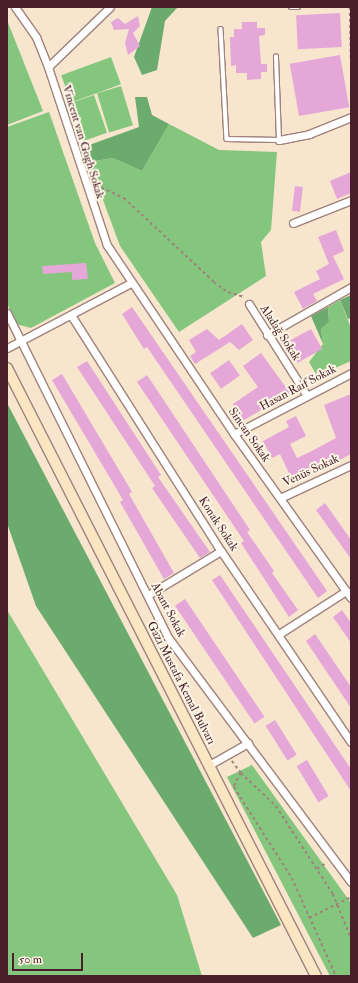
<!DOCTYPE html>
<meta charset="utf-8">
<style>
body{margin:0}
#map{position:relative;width:358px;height:983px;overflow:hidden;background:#f7e5cd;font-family:"IM FELL Double Pica",serif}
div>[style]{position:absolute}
.green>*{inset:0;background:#84c67e;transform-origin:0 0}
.forest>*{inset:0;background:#6bab6d}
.building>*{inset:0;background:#e5a7d8;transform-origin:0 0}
.path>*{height:1.5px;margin-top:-0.75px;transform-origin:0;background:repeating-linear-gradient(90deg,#a0827c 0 3px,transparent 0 6px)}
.roads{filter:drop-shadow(1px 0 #a0827c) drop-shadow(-1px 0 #a0827c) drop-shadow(0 1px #a0827c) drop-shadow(0 -1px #a0827c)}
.service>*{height:3.5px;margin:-1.75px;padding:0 1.75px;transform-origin:1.75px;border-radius:1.75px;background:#fff}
.minor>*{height:7px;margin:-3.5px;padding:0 3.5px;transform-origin:3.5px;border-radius:3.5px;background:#fff}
.secondary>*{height:10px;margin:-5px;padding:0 5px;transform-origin:5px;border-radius:5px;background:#fbe6c4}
span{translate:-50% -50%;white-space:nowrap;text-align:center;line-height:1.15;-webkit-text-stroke:4px #fcf5e5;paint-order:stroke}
.street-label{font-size:12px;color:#4a1f2b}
.frame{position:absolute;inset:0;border:8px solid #4a1f2b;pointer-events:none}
.scale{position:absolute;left:12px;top:953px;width:71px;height:18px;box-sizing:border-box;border:2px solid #4a1f2b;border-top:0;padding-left:5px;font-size:12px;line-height:14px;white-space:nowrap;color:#4a1f2b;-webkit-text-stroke:3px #fcf5e5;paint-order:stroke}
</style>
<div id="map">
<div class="green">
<div style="clip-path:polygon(7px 20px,43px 111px,7px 125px)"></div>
<div style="left:111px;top:57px;width:29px;height:53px;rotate:70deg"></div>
<div style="left:121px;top:86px;width:41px;height:25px;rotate:73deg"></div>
<div style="left:94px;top:95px;width:40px;height:24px;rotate:71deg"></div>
<div style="clip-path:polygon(49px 112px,95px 243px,115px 283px,31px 328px,16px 324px,7px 303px,7px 127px)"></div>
<div style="clip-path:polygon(169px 124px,219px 150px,277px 152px,271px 230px,261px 242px,266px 276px,179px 332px,120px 246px,89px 162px,113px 158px,142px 171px)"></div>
<div style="clip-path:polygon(340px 300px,351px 328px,351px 361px,317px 376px,309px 362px,323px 344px,321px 329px,329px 322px,328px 307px)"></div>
<div style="clip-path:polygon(7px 610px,177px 895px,202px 976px,7px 976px)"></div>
<div style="clip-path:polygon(252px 765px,351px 903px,351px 976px,330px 976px,227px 777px)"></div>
</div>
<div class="forest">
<div style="clip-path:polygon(152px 7px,178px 7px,165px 21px,157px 70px,142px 75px,134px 57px)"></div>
<div style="clip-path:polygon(135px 97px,147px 97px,152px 115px,169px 124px,142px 171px,113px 158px,89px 162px,81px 148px,139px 127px)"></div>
<div style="clip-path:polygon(351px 295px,351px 318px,348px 319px,340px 300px)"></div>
<div style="clip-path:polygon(328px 307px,329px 322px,321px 329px,323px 344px,311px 316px)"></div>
<div style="clip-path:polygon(7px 403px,281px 925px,253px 938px,36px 606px,7px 523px)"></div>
</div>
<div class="building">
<div style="left:340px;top:13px;width:34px;height:44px;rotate:87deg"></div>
<div style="clip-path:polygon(138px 16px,140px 26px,133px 33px,140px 46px,128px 55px,125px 43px,129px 29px,114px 30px,111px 22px,118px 18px,125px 24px)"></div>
<div style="clip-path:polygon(242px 22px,257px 22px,257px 28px,265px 28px,265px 35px,259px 36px,261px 64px,267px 64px,267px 72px,261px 72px,261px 79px,247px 80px,247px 73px,236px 73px,236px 65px,231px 66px,230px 37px,234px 37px,234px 29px,242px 29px)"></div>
<div style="left:340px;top:55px;width:53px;height:51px;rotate:80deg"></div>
<div style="clip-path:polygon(351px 172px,351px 193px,337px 199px,330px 181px)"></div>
<div style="left:295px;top:186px;width:8px;height:25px;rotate:7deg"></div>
<div style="clip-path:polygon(336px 230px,344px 251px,333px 256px,344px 279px,313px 294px,317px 301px,303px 309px,294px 292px,320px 279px,316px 271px,329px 264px,318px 237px)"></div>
<div style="clip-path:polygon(86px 263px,88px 279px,72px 280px,72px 272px,43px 274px,42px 266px)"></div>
<div style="clip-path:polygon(132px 307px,327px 591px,318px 598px,147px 347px,144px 349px,122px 314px)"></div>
<div style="clip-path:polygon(242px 324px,253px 340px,239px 350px,230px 342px,195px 364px,190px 356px,196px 352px,189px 340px,207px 329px,219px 340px)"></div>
<div style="left:311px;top:329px;width:23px;height:28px;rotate:61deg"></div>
<div style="clip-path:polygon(261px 353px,290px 393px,244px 420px,233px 404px,258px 387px,243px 366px)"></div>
<div style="left:229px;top:360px;width:19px;height:23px;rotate:55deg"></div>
<div style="clip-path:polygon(87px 361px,161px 475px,158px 477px,210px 552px,200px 558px,152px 488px,155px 486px,77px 367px)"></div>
<div style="clip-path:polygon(62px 374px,132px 492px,129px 494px,174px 573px,164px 579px,120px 502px,123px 500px,52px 380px)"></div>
<div style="clip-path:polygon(147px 375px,250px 530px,247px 532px,274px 571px,272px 573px,298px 610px,289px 617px,241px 543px,244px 541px,137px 382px)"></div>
<div style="clip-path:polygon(351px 394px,351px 454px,294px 484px,280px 454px,272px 458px,263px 441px,289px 427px,286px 421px,296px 416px,306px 436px,290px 444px,297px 458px,312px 451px,336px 438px,324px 405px)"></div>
<div style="clip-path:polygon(325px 503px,351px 540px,351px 559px,316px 510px)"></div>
<div style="clip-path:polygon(220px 575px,351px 769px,351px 791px,212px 580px)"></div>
<div style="left:185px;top:599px;width:142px;height:12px;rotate:56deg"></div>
<div style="clip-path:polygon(342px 610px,351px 623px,351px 643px,333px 617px)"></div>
<div style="clip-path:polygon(315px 634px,351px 687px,351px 708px,306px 641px)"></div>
<div style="left:275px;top:720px;width:41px;height:11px;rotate:58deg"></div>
<div style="left:307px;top:760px;width:42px;height:12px;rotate:59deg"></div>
</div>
<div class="path">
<div style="left:350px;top:7px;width:54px;rotate:88.9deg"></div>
<div style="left:96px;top:185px;width:31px;rotate:25deg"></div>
<div style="left:124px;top:198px;width:123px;rotate:43deg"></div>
<div style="left:214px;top:282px;width:17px;rotate:36deg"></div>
<div style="left:228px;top:292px;width:17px;rotate:17deg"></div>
<div style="left:232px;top:761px;width:15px;rotate:53deg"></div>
<div style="left:241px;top:773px;width:16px;rotate:117deg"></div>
<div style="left:234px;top:787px;width:108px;rotate:57.5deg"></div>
<div style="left:292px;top:878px;width:107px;rotate:65.8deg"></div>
<div style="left:241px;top:773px;width:48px;rotate:43.3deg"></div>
<div style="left:276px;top:806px;width:105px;rotate:57.1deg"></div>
<div style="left:333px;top:894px;width:48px;rotate:67.8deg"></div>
<div style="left:317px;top:869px;width:12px;rotate:-35deg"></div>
<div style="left:309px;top:918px;width:47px;rotate:-26.6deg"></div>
</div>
<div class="roads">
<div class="service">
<div style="left:291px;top:7px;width:7px"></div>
<div style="left:221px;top:29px;width:110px;rotate:86.9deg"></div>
<div style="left:227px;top:139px;width:52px;rotate:1.1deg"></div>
<div style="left:279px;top:140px;width:83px;rotate:-92.1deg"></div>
</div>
<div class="minor">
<div style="left:15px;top:7px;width:37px;rotate:55deg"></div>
<div style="left:36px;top:37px;width:32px;rotate:68deg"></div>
<div style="left:48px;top:67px;width:188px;rotate:71.7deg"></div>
<div style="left:107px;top:245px;width:228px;rotate:56.1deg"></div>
<div style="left:234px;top:434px;width:201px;rotate:54.5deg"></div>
<div style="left:48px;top:67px;width:86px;rotate:-44.1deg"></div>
<div style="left:279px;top:140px;width:31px;rotate:-11deg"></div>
<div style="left:309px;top:134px;width:45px;rotate:-22deg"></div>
<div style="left:293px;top:223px;width:62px;rotate:-21.6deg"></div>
<div style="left:249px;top:304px;width:107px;rotate:57.7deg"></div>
<div style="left:7px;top:313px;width:360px;rotate:63.6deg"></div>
<div style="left:167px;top:636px;width:307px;rotate:53.2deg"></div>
<div style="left:71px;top:315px;width:280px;rotate:57.6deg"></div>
<div style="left:221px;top:551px;width:231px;rotate:55.8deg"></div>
<div style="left:267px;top:335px;width:97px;rotate:-29.7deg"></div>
<div style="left:7px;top:348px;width:140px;rotate:-27.7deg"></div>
<div style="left:234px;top:434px;width:132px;rotate:-27.5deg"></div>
<div style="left:280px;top:498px;width:78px;rotate:-24.9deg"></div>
<div style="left:148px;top:595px;width:85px;rotate:-31.1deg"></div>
<div style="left:279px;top:634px;width:80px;rotate:-32.7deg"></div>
<div style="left:209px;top:765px;width:45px;rotate:-29.4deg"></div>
</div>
<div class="secondary">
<div style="left:7px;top:368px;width:682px;rotate:63.06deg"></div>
</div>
</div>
<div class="street-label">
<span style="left:83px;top:142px;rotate:73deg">Vincent van Gogh Sokak</span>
<span style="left:280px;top:333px;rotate:57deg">Aladağ Sokak</span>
<span style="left:298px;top:388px;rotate:-28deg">Hasan Raif Sokak</span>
<span style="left:249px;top:435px;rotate:55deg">Sincan Sokak</span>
<span style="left:311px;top:471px;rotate:-25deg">Venüs Sokak</span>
<span style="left:218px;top:524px;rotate:57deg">Konak Sokak</span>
<span style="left:168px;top:610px;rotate:62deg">Abant Sokak</span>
<span style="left:181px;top:683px;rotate:63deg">Gazi Mustafa Kemal Bulvarı</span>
</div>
<div class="frame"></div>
<div class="scale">50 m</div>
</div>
